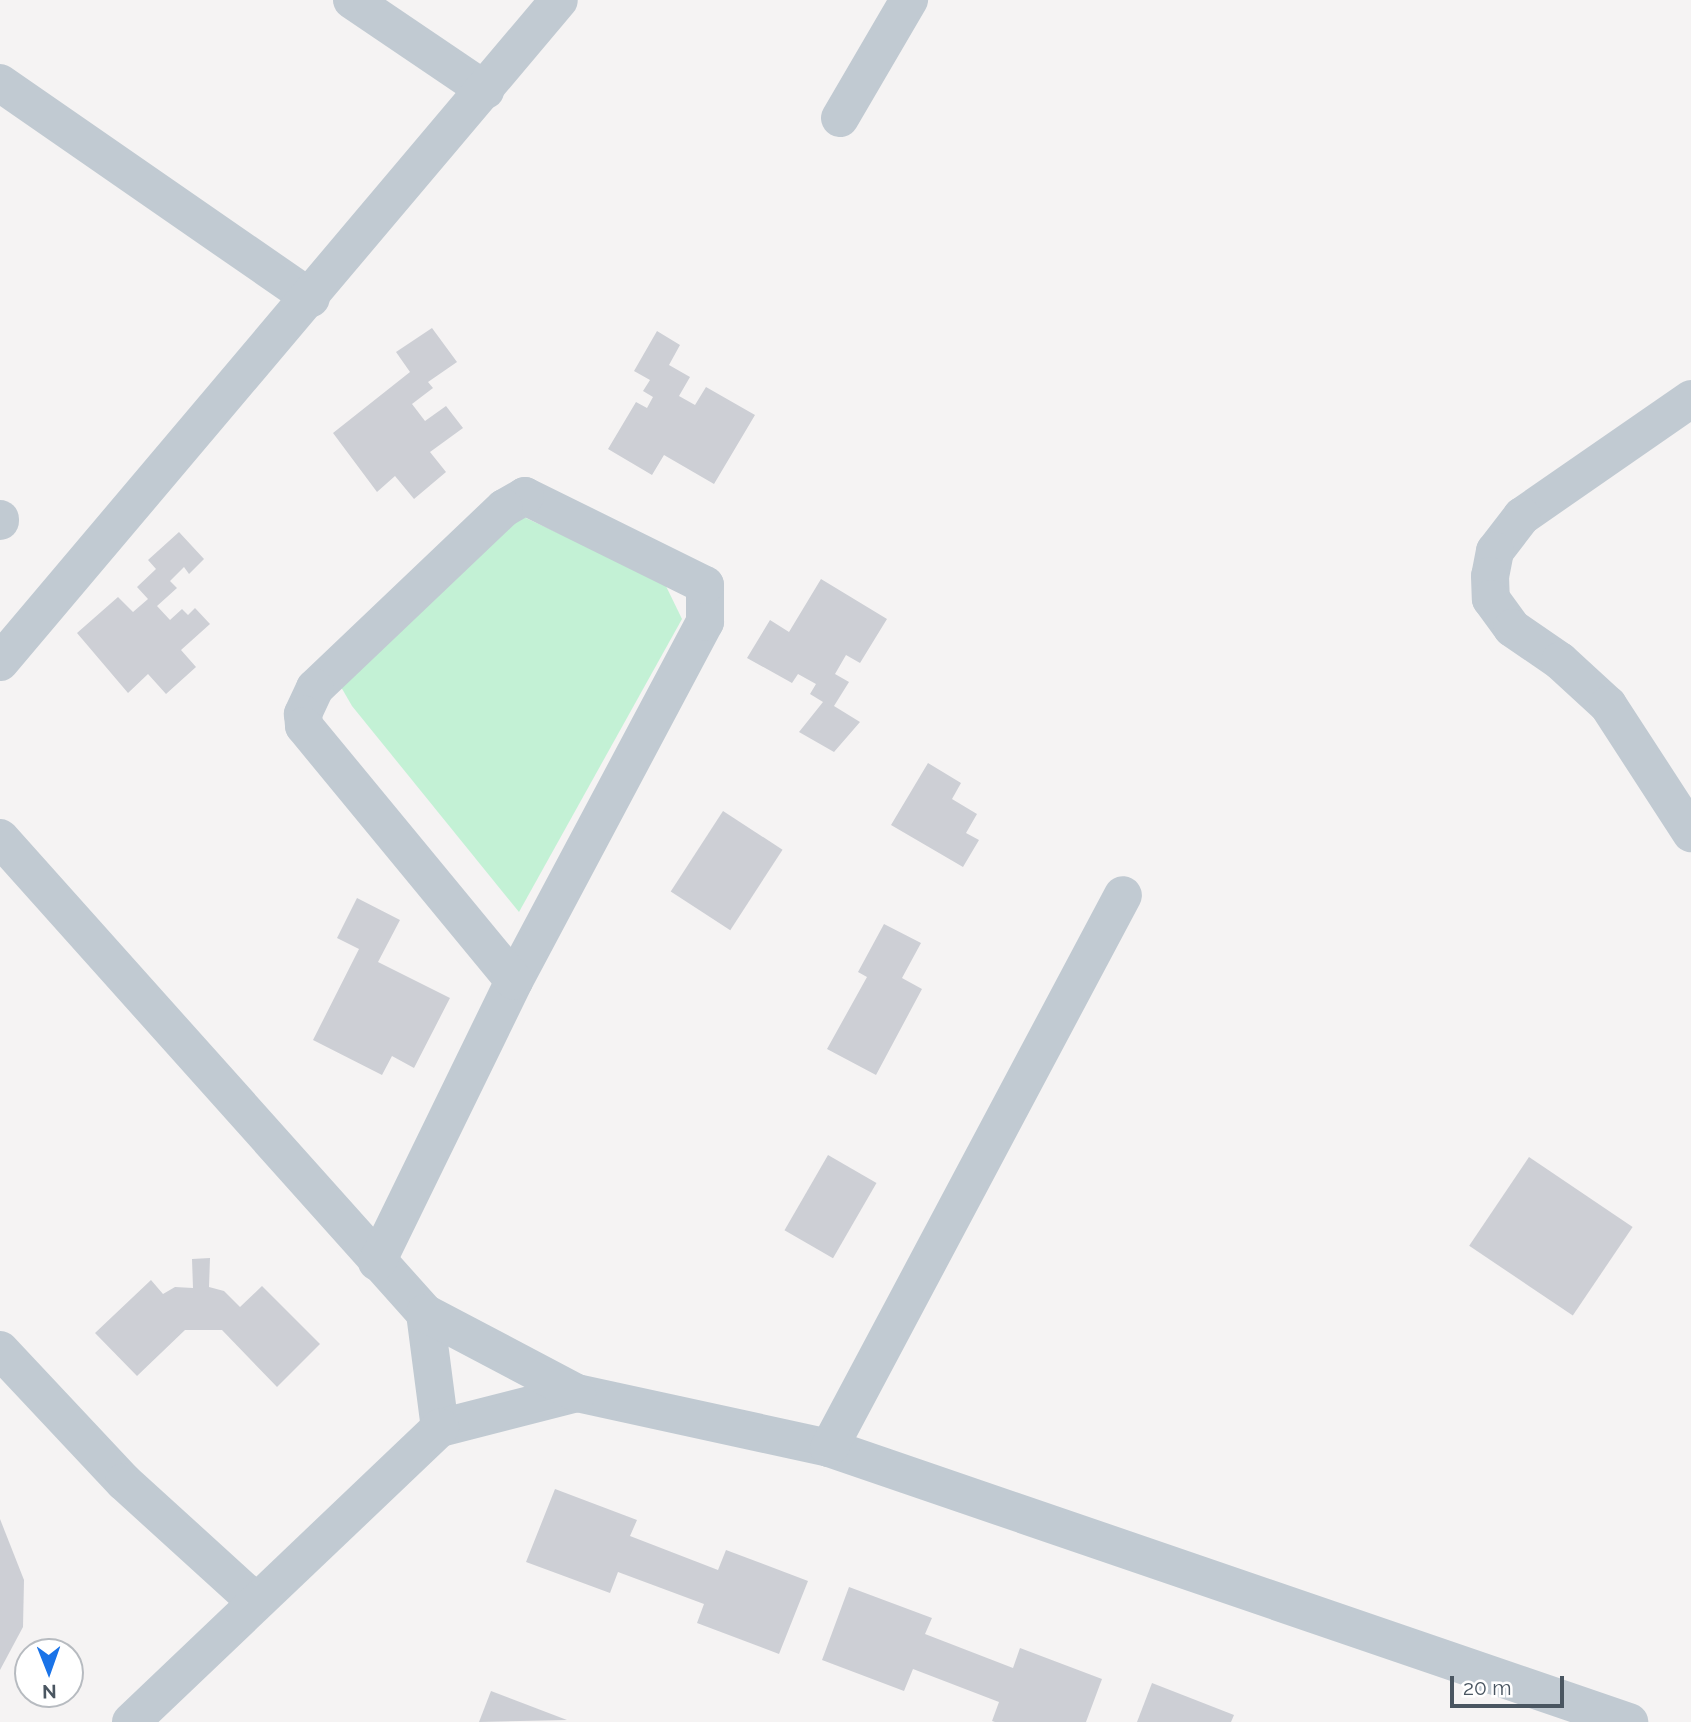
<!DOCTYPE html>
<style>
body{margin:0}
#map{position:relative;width:1691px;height:1722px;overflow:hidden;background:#f5f3f3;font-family:Raleway,sans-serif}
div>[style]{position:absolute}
.green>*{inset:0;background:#c3f1d5}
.building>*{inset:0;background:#cdcfd5;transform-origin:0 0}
.minor>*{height:38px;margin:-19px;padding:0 19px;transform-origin:19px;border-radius:19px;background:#c1cad2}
span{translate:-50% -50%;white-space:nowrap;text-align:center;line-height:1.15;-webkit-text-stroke:5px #fff;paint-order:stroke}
.north{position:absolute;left:14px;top:1638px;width:70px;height:70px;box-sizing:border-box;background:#fff;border:2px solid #b7bbc0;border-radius:50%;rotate:179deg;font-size:19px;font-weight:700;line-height:28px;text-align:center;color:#4a5661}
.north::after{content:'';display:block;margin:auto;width:24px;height:32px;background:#1a73e8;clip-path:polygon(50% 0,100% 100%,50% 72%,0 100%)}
.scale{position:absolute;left:1450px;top:1676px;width:114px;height:32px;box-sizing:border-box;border:4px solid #4a5661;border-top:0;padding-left:9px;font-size:21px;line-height:24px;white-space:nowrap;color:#4a5661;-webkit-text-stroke:5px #fff;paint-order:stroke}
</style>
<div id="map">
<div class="green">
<div style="clip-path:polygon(504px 508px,664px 582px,682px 619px,519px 912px,352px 706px,337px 680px)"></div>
</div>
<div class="building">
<div style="clip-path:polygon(432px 328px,457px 362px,428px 382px,433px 388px,412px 404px,425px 421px,446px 406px,463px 428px,430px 452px,446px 472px,414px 499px,395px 476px,377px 492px,333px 433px,410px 372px,396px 352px)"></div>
<div style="clip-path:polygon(657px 331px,680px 345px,669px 365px,690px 377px,679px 396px,695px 405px,706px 387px,755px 415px,714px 484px,664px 455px,652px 475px,608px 449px,636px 402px,647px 408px,653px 397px,643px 391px,650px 380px,634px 371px)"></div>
<div style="clip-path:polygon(179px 532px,204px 559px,189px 574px,184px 567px,170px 581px,177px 588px,157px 606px,170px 620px,182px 609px,188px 615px,195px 608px,210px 624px,181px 650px,196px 667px,166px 694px,148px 674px,128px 693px,77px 633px,118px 597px,133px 612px,148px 599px,137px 587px,156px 569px,148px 560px)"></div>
<div style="clip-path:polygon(821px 579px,887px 619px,860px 663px,846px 655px,835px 674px,849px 682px,834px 706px,860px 722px,834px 752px,799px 732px,823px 702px,810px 694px,816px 684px,798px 674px,792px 683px,747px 658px,770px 620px,789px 632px)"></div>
<div style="clip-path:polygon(928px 763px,961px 783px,952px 799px,977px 814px,966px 833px,979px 840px,963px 867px,891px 825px)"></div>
<div style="left:723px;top:811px;width:71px;height:96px;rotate:33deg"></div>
<div style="clip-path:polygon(357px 898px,400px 920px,378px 962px,450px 998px,414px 1068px,392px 1056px,382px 1075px,313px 1040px,359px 949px,337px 938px)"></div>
<div style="clip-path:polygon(884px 924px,921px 943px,902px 978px,922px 989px,876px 1075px,827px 1049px,867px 977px,858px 972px)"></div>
<div style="left:828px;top:1155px;width:56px;height:87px;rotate:30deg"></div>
<div style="left:1529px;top:1157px;width:125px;height:107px;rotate:34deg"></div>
<div style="clip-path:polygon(210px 1258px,209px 1287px,224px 1291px,240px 1307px,262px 1286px,320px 1344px,277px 1387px,222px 1330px,185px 1330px,137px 1376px,95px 1333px,151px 1280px,163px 1294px,175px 1287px,193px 1288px,192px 1259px)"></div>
<div style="clip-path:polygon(555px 1489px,637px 1520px,630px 1536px,718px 1570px,726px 1550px,808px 1581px,779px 1654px,697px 1623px,704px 1604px,618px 1572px,610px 1593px,526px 1562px)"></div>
<div style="clip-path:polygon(0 1519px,24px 1580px,23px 1627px,0 1670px)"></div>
<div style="clip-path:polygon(849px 1587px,932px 1618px,925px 1634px,1013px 1668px,1020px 1648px,1102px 1679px,1086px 1722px,995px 1722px,992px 1721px,999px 1702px,913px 1669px,904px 1691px,822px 1660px)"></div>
<div style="clip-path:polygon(1152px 1683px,1234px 1715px,1231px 1722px,1137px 1722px)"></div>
<div style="clip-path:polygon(491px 1691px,567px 1720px,479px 1722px)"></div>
</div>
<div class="minor">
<div style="left:352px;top:0;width:161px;rotate:34.1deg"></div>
<div style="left:0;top:83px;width:378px;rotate:34.7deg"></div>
<div style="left:840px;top:118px;width:137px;rotate:-59.7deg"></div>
<div style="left:1691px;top:399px;width:206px;rotate:145.3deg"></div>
<div style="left:1522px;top:516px;width:44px;rotate:127.6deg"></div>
<div style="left:1495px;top:551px;width:25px;rotate:101deg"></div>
<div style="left:1490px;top:576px;width:23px;rotate:88deg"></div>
<div style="left:1491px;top:599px;width:36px;rotate:54deg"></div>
<div style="left:1512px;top:628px;width:58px;rotate:34.5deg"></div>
<div style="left:1560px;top:661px;width:65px;rotate:42.5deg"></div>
<div style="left:1608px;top:705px;width:153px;rotate:57deg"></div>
<div style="left:0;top:519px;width:2px;rotate:90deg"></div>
<div style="left:0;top:662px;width:866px;rotate:-49.82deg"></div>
<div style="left:0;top:838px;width:637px;rotate:48.18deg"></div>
<div style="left:425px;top:1313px;width:116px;rotate:82.6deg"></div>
<div style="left:440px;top:1428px;width:141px;rotate:-14.3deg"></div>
<div style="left:577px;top:1393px;width:258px;rotate:12.3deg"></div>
<div style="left:829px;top:1448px;width:846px;rotate:18.91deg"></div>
<div style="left:377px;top:1262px;width:313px;rotate:-64deg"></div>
<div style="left:514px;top:981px;width:407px;rotate:-62deg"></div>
<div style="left:705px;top:622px;width:37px;rotate:-90deg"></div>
<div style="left:705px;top:585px;width:201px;rotate:-153.7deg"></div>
<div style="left:525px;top:496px;width:24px;rotate:150deg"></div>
<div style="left:504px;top:508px;width:261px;rotate:136.4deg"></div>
<div style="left:315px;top:688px;width:29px;rotate:115deg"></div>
<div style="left:303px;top:714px;width:12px;rotate:85deg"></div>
<div style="left:304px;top:726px;width:330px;rotate:50.5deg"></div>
<div style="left:425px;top:1313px;width:172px;rotate:27.8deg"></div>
<div style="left:0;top:1350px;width:181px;rotate:46.8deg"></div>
<div style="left:124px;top:1482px;width:178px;rotate:42.3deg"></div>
<div style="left:829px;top:1448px;width:626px;rotate:-62deg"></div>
<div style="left:131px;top:1722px;width:427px;rotate:-43.6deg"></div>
</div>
<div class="north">N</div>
<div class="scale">20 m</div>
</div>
